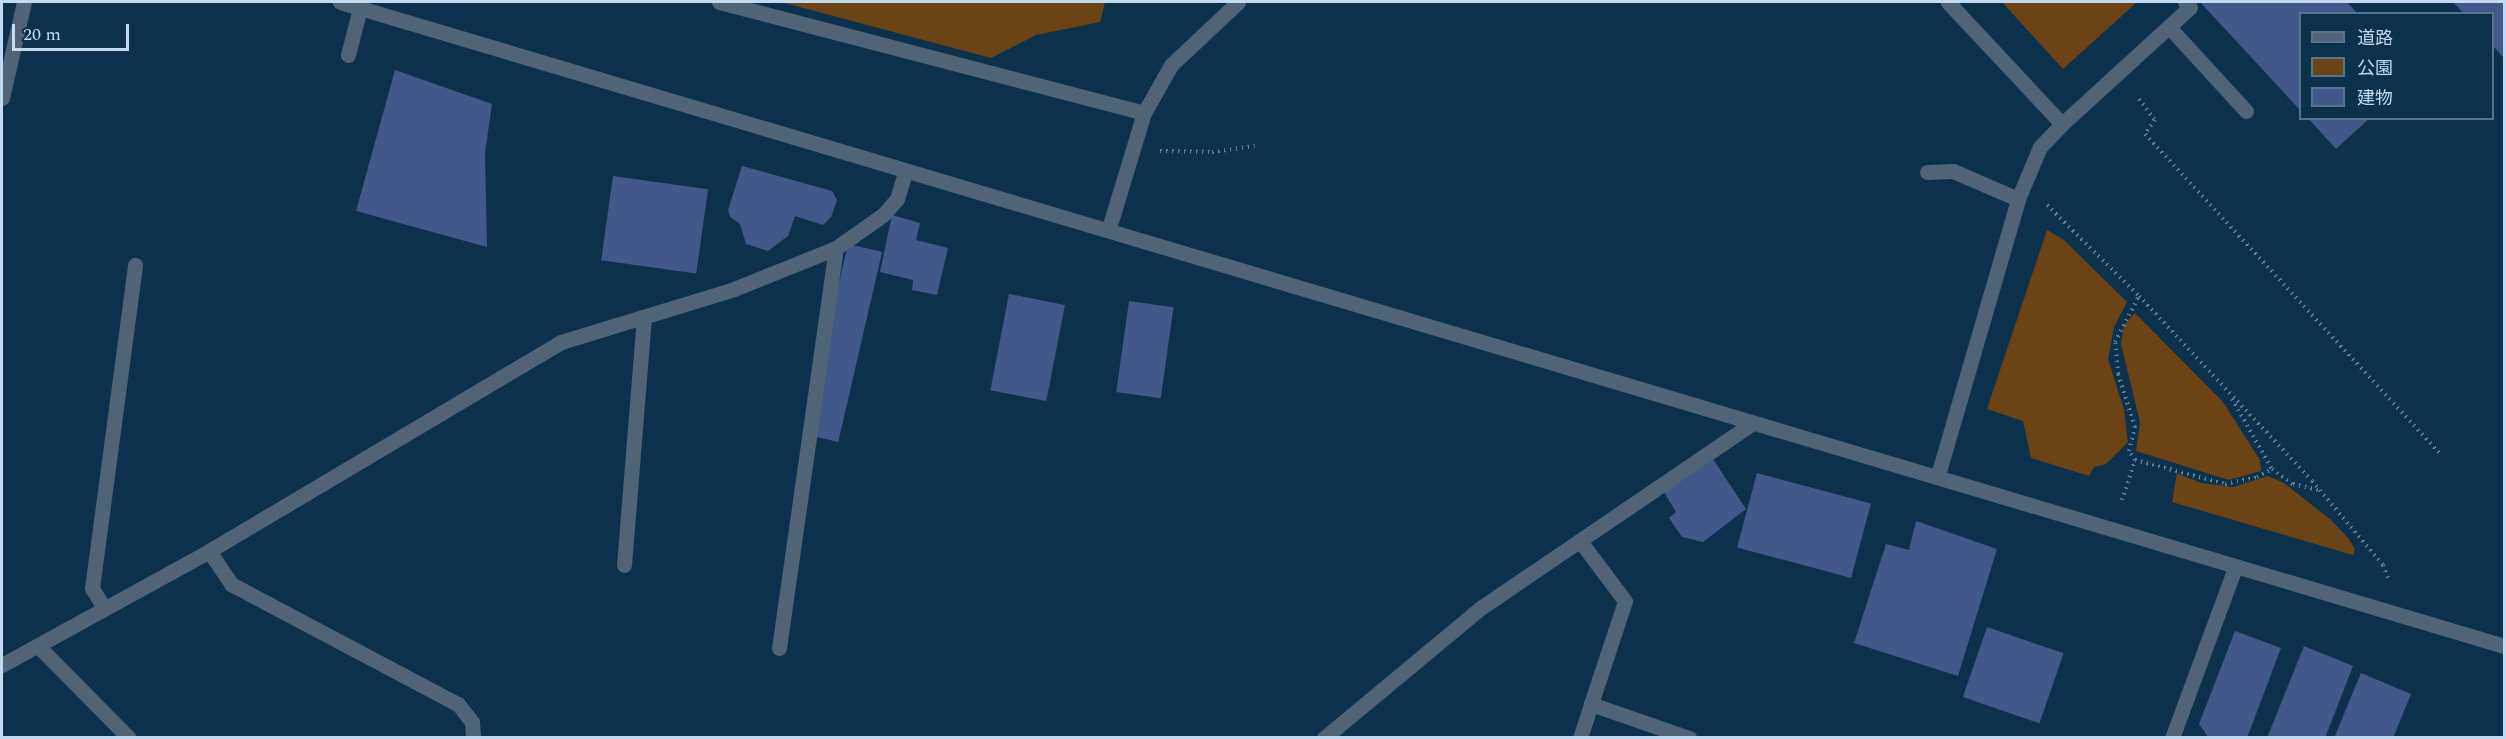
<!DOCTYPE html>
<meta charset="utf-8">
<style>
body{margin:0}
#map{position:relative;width:2506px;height:739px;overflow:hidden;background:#0c314c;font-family:Spectral,"Noto Sans JP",serif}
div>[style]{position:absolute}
.green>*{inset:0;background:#6c4315}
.building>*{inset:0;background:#41588a;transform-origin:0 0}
.path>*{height:4px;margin-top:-2px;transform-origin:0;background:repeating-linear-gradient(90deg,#618099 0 1.5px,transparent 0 6px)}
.service>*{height:15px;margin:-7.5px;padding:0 7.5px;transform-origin:7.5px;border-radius:7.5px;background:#516475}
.minor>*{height:15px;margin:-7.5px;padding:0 7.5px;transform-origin:7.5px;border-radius:7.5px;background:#516475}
.tertiary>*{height:15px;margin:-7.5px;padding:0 7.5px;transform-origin:7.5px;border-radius:7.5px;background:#516475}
span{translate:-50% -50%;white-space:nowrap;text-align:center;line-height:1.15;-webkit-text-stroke:4.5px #0c314c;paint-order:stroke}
.frame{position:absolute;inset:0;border:3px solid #c1daf0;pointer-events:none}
.legend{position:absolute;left:2299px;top:12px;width:195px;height:108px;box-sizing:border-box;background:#0c314c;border:2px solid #54758e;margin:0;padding:8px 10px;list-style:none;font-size:18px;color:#c1daf0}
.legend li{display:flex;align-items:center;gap:12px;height:30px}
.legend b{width:30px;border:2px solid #54758e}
.scale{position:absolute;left:12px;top:24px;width:117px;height:27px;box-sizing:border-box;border:3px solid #c1daf0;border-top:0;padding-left:8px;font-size:18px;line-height:21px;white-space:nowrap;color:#c1daf0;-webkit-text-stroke:4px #0c314c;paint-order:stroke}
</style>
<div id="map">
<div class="green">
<div style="clip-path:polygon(781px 2px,1105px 2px,1100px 22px,1036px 35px,991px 58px)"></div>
<div style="clip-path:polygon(2002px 2px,2137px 2px,2063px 69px)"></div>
<div style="clip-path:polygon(2047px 230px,2064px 240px,2127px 302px,2114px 327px,2108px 359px,2124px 410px,2128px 442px,2106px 464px,2094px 467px,2089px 476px,2031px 458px,2023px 421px,1987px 409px)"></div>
<div style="clip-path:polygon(2135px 313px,2223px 402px,2260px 460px,2261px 471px,2229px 480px,2136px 451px,2140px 422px,2121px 344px,2124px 325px)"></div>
<div style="clip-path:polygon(2177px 473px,2201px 483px,2233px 487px,2268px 476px,2284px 483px,2331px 520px,2348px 538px,2355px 549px,2353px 555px,2172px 502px)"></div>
</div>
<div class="building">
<div style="clip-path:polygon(2200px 2px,2347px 2px,2358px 14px,2300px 14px,2300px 110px)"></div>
<div style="clip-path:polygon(2453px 2px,2504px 2px,2504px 58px,2492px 45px,2492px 14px,2464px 14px)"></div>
<div style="clip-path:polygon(395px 70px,492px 104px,485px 153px,487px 247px,356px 211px)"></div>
<div style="clip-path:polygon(2308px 118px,2370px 118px,2336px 149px)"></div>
<div style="clip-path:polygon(742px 166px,832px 191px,837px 200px,831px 217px,823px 225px,795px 216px,788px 236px,768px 251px,746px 244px,740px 224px,730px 217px,728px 210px)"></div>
<div style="left:613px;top:176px;width:96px;height:85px;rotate:8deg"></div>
<div style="clip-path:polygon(892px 215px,920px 223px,916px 240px,948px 248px,937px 295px,912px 290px,913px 280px,880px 272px)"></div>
<div style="left:848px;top:244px;width:35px;height:195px;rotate:13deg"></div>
<div style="left:1009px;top:294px;width:57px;height:98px;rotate:11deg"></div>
<div style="left:1129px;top:301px;width:45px;height:92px;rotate:8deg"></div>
<div style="clip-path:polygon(1711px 456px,1746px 509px,1703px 542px,1682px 537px,1669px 518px,1676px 512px,1662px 489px)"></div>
<div style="left:1757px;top:473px;width:118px;height:77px;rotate:15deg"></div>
<div style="clip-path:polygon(1916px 521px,1997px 549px,1958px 676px,1854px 643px,1886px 544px,1909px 550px)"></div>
<div style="left:1987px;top:627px;width:81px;height:74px;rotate:19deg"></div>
<div style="clip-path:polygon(2235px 631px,2281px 648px,2247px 738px,2209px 738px,2199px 724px)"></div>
<div style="clip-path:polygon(2304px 646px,2353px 666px,2325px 738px,2267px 738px)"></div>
<div style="clip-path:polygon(2361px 673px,2411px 694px,2393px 738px,2334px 738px)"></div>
</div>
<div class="path">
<div style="left:2139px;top:99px;width:26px;rotate:53deg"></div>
<div style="left:2155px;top:120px;width:17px;rotate:126deg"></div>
<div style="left:2145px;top:134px;width:434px;rotate:47.3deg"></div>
<div style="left:1160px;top:151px;width:52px;rotate:1.1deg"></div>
<div style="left:1212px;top:152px;width:43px;rotate:-7.9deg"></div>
<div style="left:2047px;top:205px;width:129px;rotate:44.7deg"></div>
<div style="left:2139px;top:296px;width:253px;rotate:46.9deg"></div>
<div style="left:2312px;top:481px;width:110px;rotate:49.8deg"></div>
<div style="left:2383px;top:565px;width:14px;rotate:69deg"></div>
<div style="left:2232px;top:399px;width:81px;rotate:60.3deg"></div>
<div style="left:2272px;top:469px;width:26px;rotate:36deg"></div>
<div style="left:2293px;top:484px;width:27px;rotate:13deg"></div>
<div style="left:2135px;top:460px;width:93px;rotate:14.9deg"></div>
<div style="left:2225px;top:484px;width:33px;rotate:-12deg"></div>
<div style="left:2257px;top:477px;width:17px;rotate:-28deg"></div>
<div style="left:2122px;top:500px;width:42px;rotate:-72deg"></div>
<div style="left:2135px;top:460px;width:11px;rotate:-124deg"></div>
<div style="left:2129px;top:451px;width:25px;rotate:-76deg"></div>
<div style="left:2135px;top:427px;width:56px;rotate:-107.8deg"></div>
<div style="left:2118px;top:374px;width:32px;rotate:-95deg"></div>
<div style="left:2115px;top:342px;width:52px;rotate:-62.4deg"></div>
</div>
<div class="service">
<div style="left:719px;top:2px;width:439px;rotate:14.6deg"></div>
<div style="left:1144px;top:113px;width:55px;rotate:-60.6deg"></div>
<div style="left:1171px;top:65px;width:92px;rotate:-43.2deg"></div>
<div style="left:2169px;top:27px;width:114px;rotate:47.5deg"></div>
<div style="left:348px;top:55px;width:49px;rotate:-75.7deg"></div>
<div style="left:2px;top:98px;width:98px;rotate:-77.1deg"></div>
<div style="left:2062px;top:124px;width:173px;rotate:-42.4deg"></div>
<div style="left:2190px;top:7px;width:7px;rotate:-135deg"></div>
<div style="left:1927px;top:172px;width:26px;rotate:-2deg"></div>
<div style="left:1953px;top:171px;width:71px;rotate:23.3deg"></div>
<div style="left:1109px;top:228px;width:120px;rotate:-73.1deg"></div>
<div style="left:1938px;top:475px;width:287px;rotate:-73.8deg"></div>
<div style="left:2018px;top:199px;width:56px;rotate:-67.1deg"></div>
<div style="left:2040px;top:147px;width:32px;rotate:-46deg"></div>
<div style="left:2062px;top:124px;width:167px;rotate:-133.1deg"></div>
</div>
<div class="minor">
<div style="left:1580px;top:541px;width:75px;rotate:53.1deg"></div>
<div style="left:1625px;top:601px;width:108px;rotate:108.3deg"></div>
<div style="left:1591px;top:704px;width:104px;rotate:19.1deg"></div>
<div style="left:209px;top:551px;width:40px;rotate:56deg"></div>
<div style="left:231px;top:584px;width:257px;rotate:27.9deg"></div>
<div style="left:458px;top:704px;width:23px;rotate:52deg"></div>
<div style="left:472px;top:722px;width:16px;rotate:86deg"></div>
<div style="left:624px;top:565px;width:249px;rotate:-85.4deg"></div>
<div style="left:104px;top:608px;width:23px;rotate:-121deg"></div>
<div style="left:92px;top:588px;width:326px;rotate:-82.4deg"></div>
<div style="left:38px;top:646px;width:129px;rotate:45.3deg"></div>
<div style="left:779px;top:648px;width:404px;rotate:-81.9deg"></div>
<div style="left:2px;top:665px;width:236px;rotate:-28.8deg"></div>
<div style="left:209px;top:551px;width:409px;rotate:-30.7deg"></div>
<div style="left:561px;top:342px;width:181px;rotate:-17deg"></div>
<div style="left:734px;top:289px;width:110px;rotate:-21.9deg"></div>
<div style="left:836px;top:248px;width:57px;rotate:-35.1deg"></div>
<div style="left:883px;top:215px;width:21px;rotate:-49deg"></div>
<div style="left:897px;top:199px;width:28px;rotate:-73deg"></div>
<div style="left:1324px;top:738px;width:205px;rotate:-39.7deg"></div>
<div style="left:1482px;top:607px;width:325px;rotate:-34.2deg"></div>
<div style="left:1580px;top:738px;width:36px;rotate:-72deg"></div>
<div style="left:2172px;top:738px;width:181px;rotate:-69.7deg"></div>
</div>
<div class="tertiary">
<div style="left:340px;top:2px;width:2258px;rotate:16.57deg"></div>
</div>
<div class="frame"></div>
<ul class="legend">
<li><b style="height:8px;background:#516475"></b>道路</li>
<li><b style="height:16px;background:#6c4315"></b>公園</li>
<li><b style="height:16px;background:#41588a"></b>建物</li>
</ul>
<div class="scale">20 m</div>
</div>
